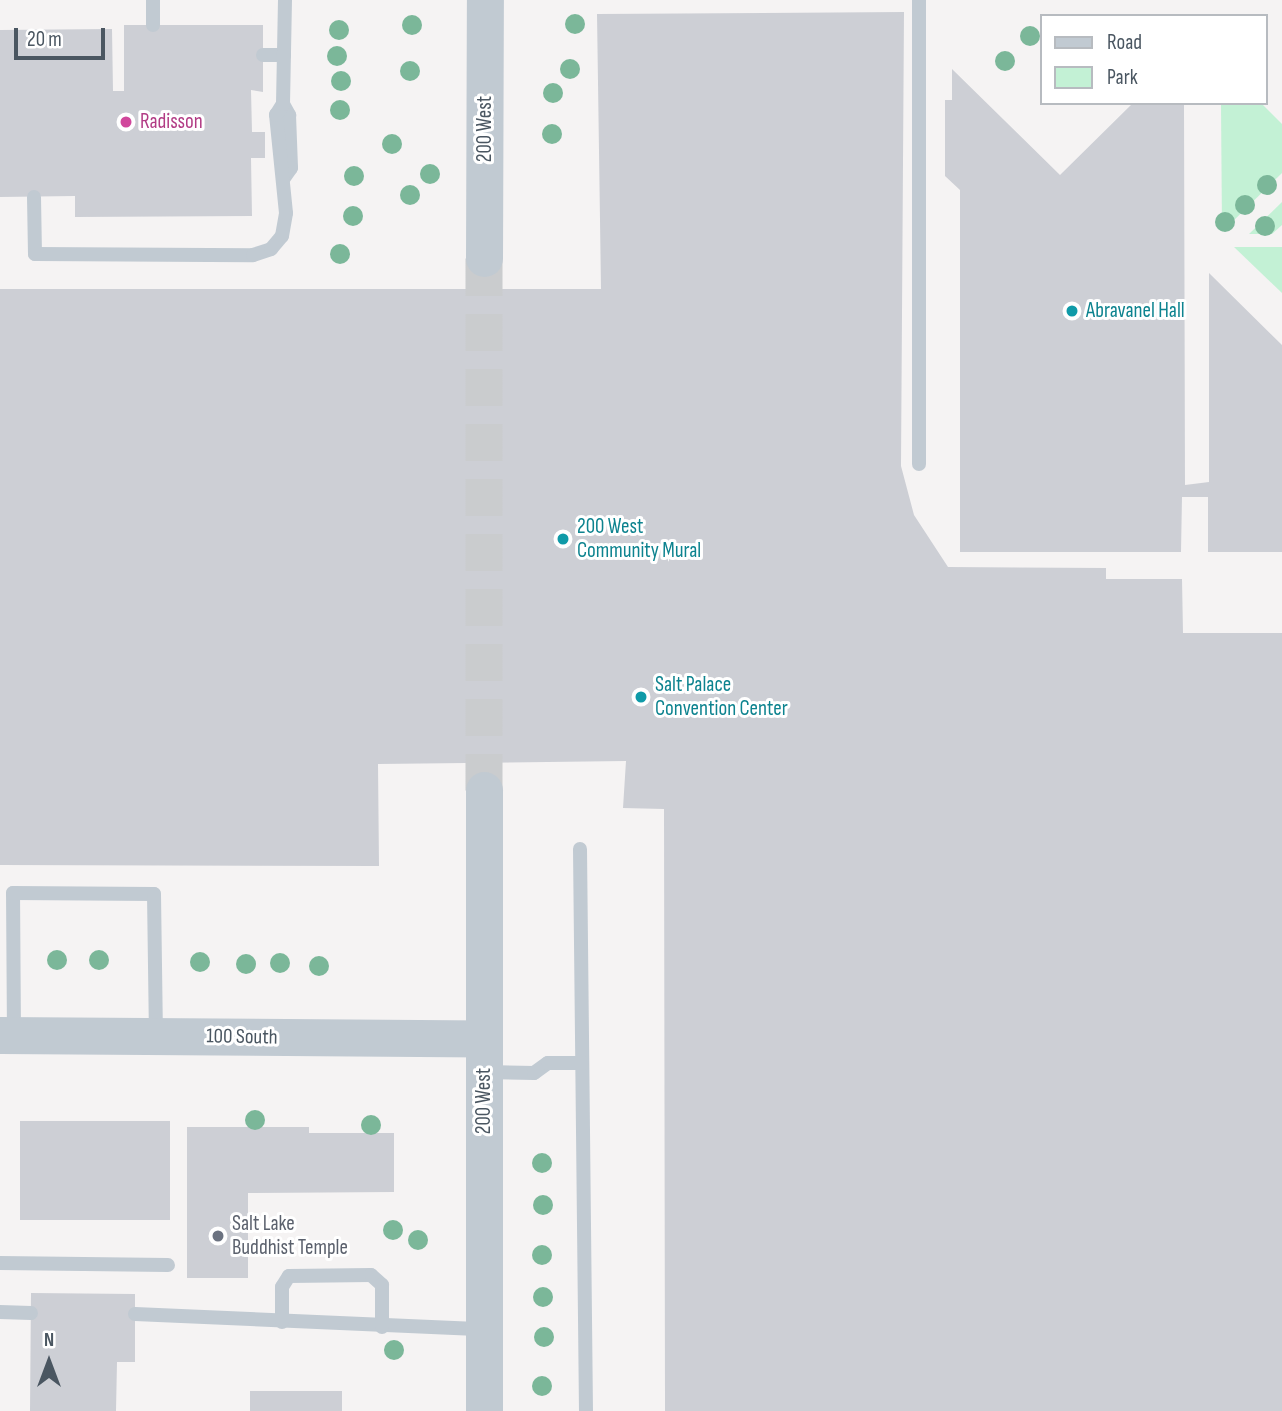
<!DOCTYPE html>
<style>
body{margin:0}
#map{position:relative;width:1282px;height:1411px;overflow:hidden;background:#f5f3f3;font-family:"Sofia Sans Condensed",sans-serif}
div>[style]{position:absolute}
.green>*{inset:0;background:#c3f1d5}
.building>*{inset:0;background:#cdcfd5;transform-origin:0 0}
.tertiary-tunnel>*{height:37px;margin-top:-18.5px;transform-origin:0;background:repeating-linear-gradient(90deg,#caccce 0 37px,transparent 0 55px)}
.service>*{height:14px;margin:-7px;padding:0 7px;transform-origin:7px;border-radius:7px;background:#c1cad2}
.tertiary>*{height:37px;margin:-18.5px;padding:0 18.5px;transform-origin:18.5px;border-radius:18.5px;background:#c1cad2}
.trees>*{width:20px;height:20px;margin:-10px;border-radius:50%;background:#7bb799}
.dots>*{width:19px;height:19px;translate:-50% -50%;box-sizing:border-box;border:4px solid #fff;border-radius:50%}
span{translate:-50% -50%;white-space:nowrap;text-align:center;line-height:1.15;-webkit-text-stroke:6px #fff;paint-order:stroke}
.hotel-label{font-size:21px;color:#b23c85}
.left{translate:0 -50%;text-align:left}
.street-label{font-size:21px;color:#4a5661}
.culture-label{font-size:21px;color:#0d838f}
.worship-label{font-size:21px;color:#5b616d}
.legend{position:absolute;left:1040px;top:14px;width:228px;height:91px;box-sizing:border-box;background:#fff;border:2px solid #b7bbc0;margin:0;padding:9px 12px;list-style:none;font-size:21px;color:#4a5661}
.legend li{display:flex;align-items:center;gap:14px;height:35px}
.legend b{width:35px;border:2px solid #b7bbc0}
.north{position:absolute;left:14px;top:1327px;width:70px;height:70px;-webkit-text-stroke:5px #fff;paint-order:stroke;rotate:0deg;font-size:19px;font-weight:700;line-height:28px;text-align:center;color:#4a5661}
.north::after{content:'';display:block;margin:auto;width:24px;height:32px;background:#4a5661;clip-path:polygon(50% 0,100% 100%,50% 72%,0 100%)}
.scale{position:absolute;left:14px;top:28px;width:91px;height:32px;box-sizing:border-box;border:4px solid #4a5661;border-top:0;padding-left:9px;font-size:21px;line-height:24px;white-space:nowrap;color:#4a5661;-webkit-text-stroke:5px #fff;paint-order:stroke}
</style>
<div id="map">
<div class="green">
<div style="clip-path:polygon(1221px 103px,1261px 103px,1282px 124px,1282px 173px,1222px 232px)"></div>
<div style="clip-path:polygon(1282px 202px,1282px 225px,1272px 234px,1249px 234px)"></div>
<div style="clip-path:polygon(1234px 247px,1282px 247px,1282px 293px)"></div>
</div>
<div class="building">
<div style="clip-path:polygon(904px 12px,901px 466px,914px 515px,948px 567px,1106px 568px,1106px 579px,1182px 579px,1183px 633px,1282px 633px,1282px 1411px,665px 1411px,664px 809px,623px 808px,626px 761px,378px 764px,379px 866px,0 865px,0 289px,601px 289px,597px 14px)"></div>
<div style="clip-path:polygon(124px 25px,263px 25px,263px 92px,251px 90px,252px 132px,265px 132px,265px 158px,251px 158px,252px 216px,75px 217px,75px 196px,0 197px,0 30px,112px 29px,113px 91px,124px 91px)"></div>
<div style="clip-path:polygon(952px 69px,1060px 175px,1133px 103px,1184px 103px,1185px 485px,1209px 482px,1209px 273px,1282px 345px,1282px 552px,1208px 552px,1208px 497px,1182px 497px,1181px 552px,960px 552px,960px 190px,945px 176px,945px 100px,952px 100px)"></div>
<div style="left:20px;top:1121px;width:150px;height:99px"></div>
<div style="clip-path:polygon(187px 1127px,309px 1127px,309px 1133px,394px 1133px,394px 1192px,248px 1193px,248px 1278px,187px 1278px)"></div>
<div style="clip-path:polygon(31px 1293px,135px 1294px,135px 1362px,117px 1362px,116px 1411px,30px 1411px)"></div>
<div style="left:250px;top:1391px;width:92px;height:20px"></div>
</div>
<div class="tertiary-tunnel">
<div style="left:484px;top:258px;width:532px;rotate:90deg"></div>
</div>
<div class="service">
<div style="left:153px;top:0;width:25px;rotate:90deg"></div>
<div style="left:919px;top:0;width:464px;rotate:90deg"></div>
<div style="left:263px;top:55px;width:21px"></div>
<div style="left:283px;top:104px;width:13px;rotate:61deg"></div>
<div style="left:289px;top:115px;width:53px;rotate:87.8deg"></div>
<div style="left:291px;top:168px;width:12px;rotate:125deg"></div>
<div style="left:34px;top:197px;width:57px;rotate:89deg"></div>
<div style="left:35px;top:254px;width:218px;rotate:0.3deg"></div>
<div style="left:253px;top:255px;width:19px;rotate:-18deg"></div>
<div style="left:271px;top:249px;width:17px;rotate:-50deg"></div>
<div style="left:282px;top:236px;width:23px;rotate:-80deg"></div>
<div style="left:286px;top:213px;width:99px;rotate:-95.8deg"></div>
<div style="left:276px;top:115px;width:13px;rotate:-58deg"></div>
<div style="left:283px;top:104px;width:104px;rotate:-88.9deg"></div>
<div style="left:580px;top:849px;width:562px;rotate:89.39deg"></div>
<div style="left:14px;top:1034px;width:141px;rotate:-90.4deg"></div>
<div style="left:13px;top:893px;width:141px;rotate:0.4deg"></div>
<div style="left:154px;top:894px;width:141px;rotate:89.2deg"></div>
<div style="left:485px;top:1072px;width:49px;rotate:1.2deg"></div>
<div style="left:534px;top:1073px;width:17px;rotate:-36deg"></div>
<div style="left:548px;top:1063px;width:34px"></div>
<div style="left:0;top:1263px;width:168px;rotate:0.7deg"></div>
<div style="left:0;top:1312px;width:31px;rotate:2deg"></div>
<div style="left:135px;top:1314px;width:348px;rotate:2.5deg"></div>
<div style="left:282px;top:1322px;width:35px;rotate:-90deg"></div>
<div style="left:282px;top:1287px;width:13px;rotate:-58deg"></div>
<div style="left:289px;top:1276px;width:82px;rotate:-0.7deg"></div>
<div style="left:371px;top:1275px;width:15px;rotate:42deg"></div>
<div style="left:382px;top:1285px;width:42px;rotate:90deg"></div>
</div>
<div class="tertiary">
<div style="left:484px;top:258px;width:258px;rotate:-89.8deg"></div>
<div style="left:0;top:1035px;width:484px;rotate:0.4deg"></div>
<div style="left:484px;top:1411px;width:621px;rotate:-90deg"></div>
</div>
<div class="trees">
<div style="left:575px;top:24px"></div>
<div style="left:412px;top:25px"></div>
<div style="left:339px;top:30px"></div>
<div style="left:1030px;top:36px"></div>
<div style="left:337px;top:56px"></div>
<div style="left:1005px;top:61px"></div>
<div style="left:570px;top:69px"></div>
<div style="left:410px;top:71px"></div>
<div style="left:341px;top:81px"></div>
<div style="left:553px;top:93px"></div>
<div style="left:340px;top:110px"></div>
<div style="left:552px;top:134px"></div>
<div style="left:392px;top:144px"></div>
<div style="left:430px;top:174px"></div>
<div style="left:354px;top:176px"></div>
<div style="left:1267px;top:185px"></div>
<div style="left:410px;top:195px"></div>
<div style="left:1245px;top:205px"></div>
<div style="left:353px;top:216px"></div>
<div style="left:1225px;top:222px"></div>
<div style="left:1265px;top:226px"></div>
<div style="left:340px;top:254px"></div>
<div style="left:57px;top:960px"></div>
<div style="left:99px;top:960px"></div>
<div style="left:200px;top:962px"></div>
<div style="left:280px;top:963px"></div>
<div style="left:246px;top:964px"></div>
<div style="left:319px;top:966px"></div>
<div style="left:255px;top:1120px"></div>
<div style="left:371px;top:1125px"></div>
<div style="left:542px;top:1163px"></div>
<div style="left:543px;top:1205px"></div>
<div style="left:393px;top:1230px"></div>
<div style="left:418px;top:1240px"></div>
<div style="left:542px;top:1255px"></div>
<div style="left:543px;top:1297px"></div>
<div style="left:544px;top:1337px"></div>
<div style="left:394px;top:1350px"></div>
<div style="left:542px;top:1386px"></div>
</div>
<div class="dots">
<div style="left:126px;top:122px;background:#d1479c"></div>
<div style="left:1072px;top:311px;background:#0f9aa8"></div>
<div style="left:563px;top:539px;background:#0f9aa8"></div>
<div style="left:641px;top:697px;background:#0f9aa8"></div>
<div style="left:218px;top:1236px;background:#6b7280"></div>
</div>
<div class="hotel-label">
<span class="left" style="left:140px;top:122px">Radisson</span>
</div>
<div class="street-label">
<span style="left:485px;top:129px;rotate:-90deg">200 West</span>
<span style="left:242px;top:1037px;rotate:1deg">100 South</span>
<span style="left:484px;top:1101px;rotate:-90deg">200 West</span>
</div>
<div class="culture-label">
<span class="left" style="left:1086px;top:311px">Abravanel Hall</span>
<span class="left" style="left:577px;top:539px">200 West<br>Community Mural</span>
<span class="left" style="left:655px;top:697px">Salt Palace<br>Convention Center</span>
</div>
<div class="worship-label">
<span class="left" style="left:232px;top:1236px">Salt Lake<br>Buddhist Temple</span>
</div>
<ul class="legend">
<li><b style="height:9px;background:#c1cad2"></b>Road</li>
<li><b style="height:19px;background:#c3f1d5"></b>Park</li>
</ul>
<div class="north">N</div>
<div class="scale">20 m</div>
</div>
